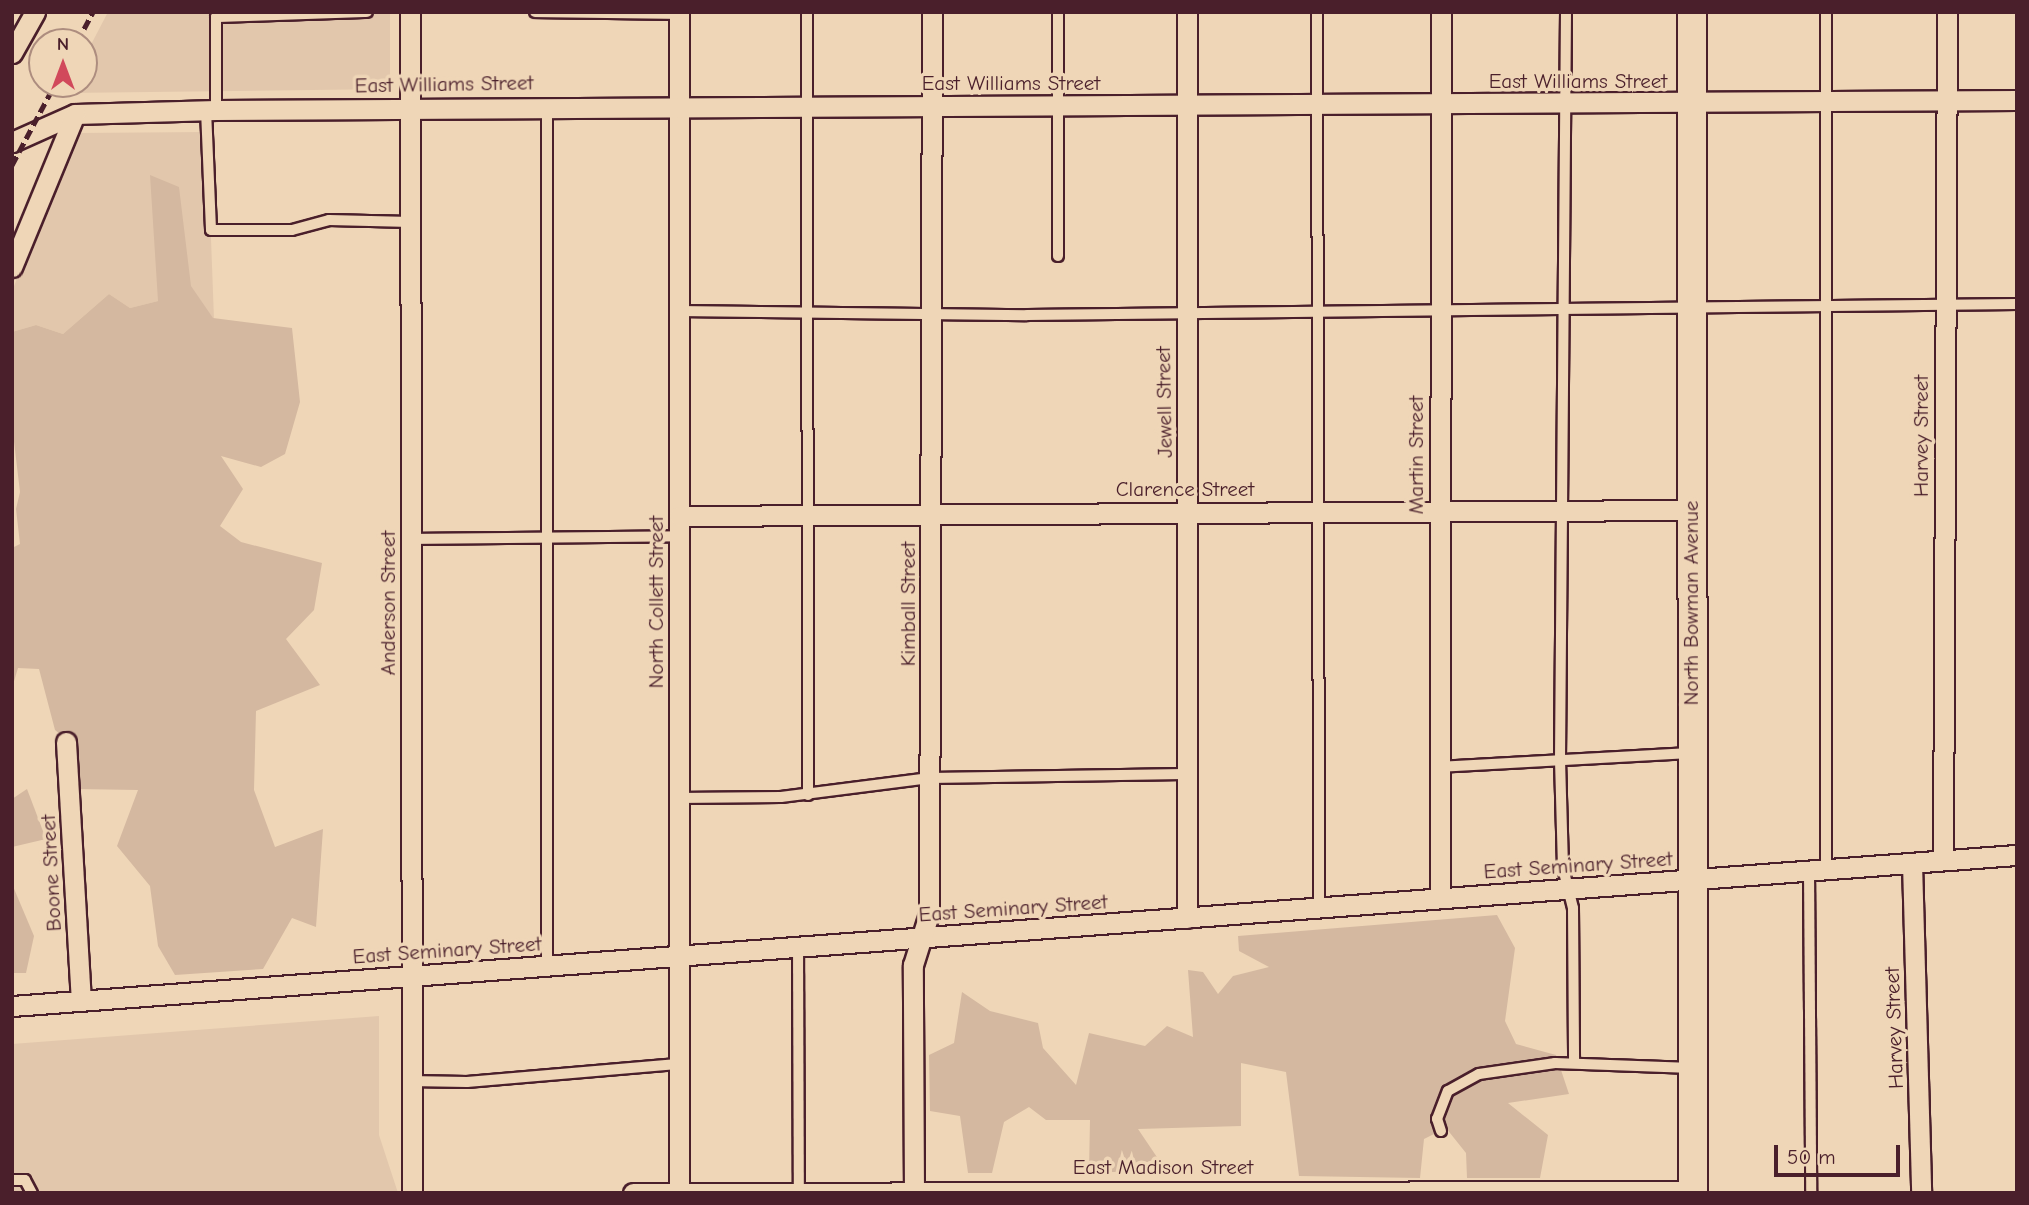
<!DOCTYPE html>
<style>
body{margin:0}
#map{position:relative;width:2029px;height:1205px;overflow:hidden;background:#efd6b7;font-family:"Comic Neue",sans-serif}
div>[style]{position:absolute}
.built>*{inset:0;background:#e2c7ac}
.green>*{inset:0;background:#d4b8a0}
.roads{filter:drop-shadow(2px 0 #4a1f2b) drop-shadow(-2px 0 #4a1f2b) drop-shadow(0 2px #4a1f2b) drop-shadow(0 -2px #4a1f2b)}
.lane>*{height:10px;margin:-5px;padding:0 5px;transform-origin:5px;border-radius:5px;background:#efd6b7}
.street>*{height:19px;margin:-9.5px;padding:0 9.5px;transform-origin:9.5px;border-radius:9.5px;background:#efd6b7}
.secondary>*{height:28px;margin:-14px;padding:0 14px;transform-origin:14px;border-radius:14px;background:#efd6b7}
.rail>*{height:5px;margin-top:-2.5px;transform-origin:0;background:repeating-linear-gradient(90deg,#4a1f2b 0 10px,transparent 0 15px)}
span{translate:-50% -50%;white-space:nowrap;text-align:center;line-height:1.15;-webkit-text-stroke:7px #efd6b7;paint-order:stroke}
.street-label{font-size:21px;color:#4a1f2b}
.frame{position:absolute;inset:0;border:14px solid #4a1f2b;pointer-events:none}
.north{position:absolute;left:28px;top:28px;width:70px;height:70px;box-sizing:border-box;background:#efd6b7;border:2px solid #ad8d7f;border-radius:50%;rotate:0deg;font-size:19px;font-weight:700;line-height:28px;text-align:center;color:#4a1f2b}
.north::after{content:'';display:block;margin:auto;width:24px;height:32px;background:#d1495b;clip-path:polygon(50% 0,100% 100%,50% 72%,0 100%)}
.scale{position:absolute;left:1774px;top:1145px;width:126px;height:32px;box-sizing:border-box;border:4px solid #4a1f2b;border-top:0;padding-left:9px;font-size:21px;line-height:24px;white-space:nowrap;color:#4a1f2b;-webkit-text-stroke:5px #efd6b7;paint-order:stroke}
</style>
<div id="map">
<div class="built">
<div style="clip-path:polygon(108px 12px,390px 12px,390px 89px,65px 93px,70px 84px,84px 84px,84px 58px)"></div>
<div style="clip-path:polygon(207px 132px,214px 319px,158px 301px,130px 308px,109px 294px,63px 334px,36px 325px,12px 332px,12px 291px,77px 133px)"></div>
<div style="clip-path:polygon(379px 1016px,379px 1135px,398px 1193px,12px 1193px,12px 1044px)"></div>
</div>
<div class="green">
<div style="clip-path:polygon(150px 175px,179px 187px,191px 286px,213px 318px,292px 328px,300px 402px,285px 454px,261px 467px,221px 456px,243px 489px,220px 526px,241px 542px,322px 563px,314px 610px,286px 639px,320px 685px,256px 711px,254px 790px,275px 847px,323px 829px,316px 927px,292px 918px,263px 969px,175px 975px,158px 946px,150px 886px,117px 846px,138px 790px,75px 789px,73px 745px,55px 730px,39px 669px,18px 668px,12px 688px,12px 548px,20px 544px,16px 509px,20px 492px,12px 425px,12px 332px,36px 325px,63px 334px,109px 294px,130px 308px,158px 301px)"></div>
<div style="clip-path:polygon(27px 789px,46px 839px,12px 847px,12px 799px)"></div>
<div style="clip-path:polygon(12px 884px,34px 936px,26px 973px,12px 973px)"></div>
<div style="clip-path:polygon(1497px 915px,1515px 948px,1505px 1021px,1516px 1044px,1556px 1055px,1569px 1094px,1508px 1103px,1548px 1135px,1540px 1178px,1467px 1178px,1466px 1153px,1446px 1128px,1424px 1139px,1420px 1178px,1299px 1176px,1286px 1072px,1241px 1063px,1241px 1126px,1138px 1129px,1167px 1172px,1089px 1172px,1090px 1120px,1046px 1120px,1029px 1107px,1004px 1122px,992px 1173px,968px 1173px,960px 1116px,930px 1111px,929px 1055px,954px 1043px,962px 992px,990px 1011px,1038px 1023px,1043px 1048px,1076px 1085px,1089px 1033px,1145px 1046px,1167px 1026px,1193px 1037px,1188px 970px,1203px 972px,1218px 994px,1233px 976px,1269px 967px,1239px 951px,1238px 936px)"></div>
</div>
<div class="roads">
<div class="lane">
<div style="left:535px;top:12px;width:144px;rotate:0.8deg"></div>
<div style="left:807px;top:12px;width:783px;rotate:89.93deg"></div>
<div style="left:1317px;top:12px;width:896px;rotate:89.87deg"></div>
<div style="left:1566px;top:12px;width:748px;rotate:90.46deg"></div>
<div style="left:1560px;top:760px;width:108px;rotate:88.4deg"></div>
<div style="left:1563px;top:868px;width:41px;rotate:76deg"></div>
<div style="left:1573px;top:908px;width:155px;rotate:89.6deg"></div>
<div style="left:547px;top:105px;width:860px;rotate:90deg"></div>
<div style="left:206px;top:110px;width:120px;rotate:87.6deg"></div>
<div style="left:211px;top:230px;width:81px"></div>
<div style="left:292px;top:230px;width:38px;rotate:-15deg"></div>
<div style="left:329px;top:220px;width:82px;rotate:1.4deg"></div>
<div style="left:216px;top:110px;width:93px;rotate:-90deg"></div>
<div style="left:216px;top:17px;width:151px;rotate:-1.9deg"></div>
<div style="left:1058px;top:256px;width:244px;rotate:-90deg"></div>
<div style="left:678px;top:311px;width:349px;rotate:0.7deg"></div>
<div style="left:1027px;top:315px;width:990px;rotate:-0.64deg"></div>
<div style="left:411px;top:539px;width:268px;rotate:-0.6deg"></div>
<div style="left:1438px;top:767px;width:252px;rotate:-3.2deg"></div>
<div style="left:678px;top:798px;width:103px;rotate:-0.6deg"></div>
<div style="left:781px;top:797px;width:150px;rotate:-7.3deg"></div>
<div style="left:930px;top:778px;width:258px;rotate:-0.9deg"></div>
<div style="left:1826px;top:869px;width:857px;rotate:-90deg"></div>
<div style="left:1809px;top:870px;width:323px;rotate:89.6deg"></div>
<div style="left:798px;top:946px;width:247px;rotate:89.8deg"></div>
<div style="left:409px;top:1081px;width:58px;rotate:1deg"></div>
<div style="left:467px;top:1082px;width:211px;rotate:-4.9deg"></div>
<div style="left:1441px;top:1131px;width:13px;rotate:-108deg"></div>
<div style="left:1437px;top:1119px;width:30px;rotate:-69deg"></div>
<div style="left:1448px;top:1091px;width:35px;rotate:-29deg"></div>
<div style="left:1479px;top:1074px;width:77px;rotate:-8.2deg"></div>
<div style="left:1555px;top:1063px;width:137px;rotate:2.1deg"></div>
<div style="left:12px;top:1180px;width:13px"></div>
<div style="left:25px;top:1180px;width:15px;rotate:62deg"></div>
</div>
<div class="street">
<div style="left:410px;top:12px;width:1181px;rotate:89.9deg"></div>
<div style="left:679px;top:12px;width:1181px;rotate:90deg"></div>
<div style="left:12px;top:53px;width:47px;rotate:-60.7deg"></div>
<div style="left:12px;top:142px;width:69px;rotate:-24deg"></div>
<div style="left:75px;top:114px;width:141px;rotate:-1.6deg"></div>
<div style="left:216px;top:110px;width:1801px;rotate:-0.32deg"></div>
<div style="left:12px;top:267px;width:165px;rotate:-67.6deg"></div>
<div style="left:679px;top:516px;width:1012px;rotate:-0.34deg"></div>
<div style="left:66px;top:742px;width:259px;rotate:86.7deg"></div>
<div style="left:1943px;top:860px;width:848px;rotate:-89.73deg"></div>
<div style="left:1912px;top:863px;width:330px;rotate:88.4deg"></div>
<div style="left:1440px;top:898px;width:886px;rotate:-89.94deg"></div>
<div style="left:1187px;top:918px;width:906px;rotate:-90deg"></div>
<div style="left:12px;top:1006px;width:2011px;rotate:-4.31deg"></div>
<div style="left:633px;top:1193px;width:1060px;rotate:-0.11deg"></div>
<div style="left:914px;top:1193px;width:228px;rotate:-90.3deg"></div>
<div style="left:913px;top:965px;width:53px;rotate:-72.6deg"></div>
<div style="left:929px;top:914px;width:902px;rotate:-89.81deg"></div>
</div>
<div class="secondary">
<div style="left:1692px;top:12px;width:1181px;rotate:89.95deg"></div>
</div>
</div>
<div class="rail">
<div style="left:77px;top:42px;width:34px;rotate:-62deg"></div>
<div style="left:12px;top:165px;width:92px;rotate:-62deg"></div>
</div>
<div class="street-label">
<span style="left:1578px;top:81px">East Williams Street</span>
<span style="left:1011px;top:83px">East Williams Street</span>
<span style="left:444px;top:84px;rotate:-1deg">East Williams Street</span>
<span style="left:1164px;top:402px;rotate:-91deg">Jewell Street</span>
<span style="left:1921px;top:436px;rotate:-90deg">Harvey Street</span>
<span style="left:1416px;top:455px;rotate:-90deg">Martin Street</span>
<span style="left:1185px;top:489px">Clarence Street</span>
<span style="left:656px;top:602px;rotate:-90deg">North Collett Street</span>
<span style="left:388px;top:603px;rotate:-90deg">Anderson Street</span>
<span style="left:1691px;top:603px;rotate:-90deg">North Bowman Avenue</span>
<span style="left:908px;top:604px;rotate:-90deg">Kimball Street</span>
<span style="left:1578px;top:865px;rotate:-4deg">East Seminary Street</span>
<span style="left:51px;top:873px;rotate:-93deg">Boone Street</span>
<span style="left:1013px;top:908px;rotate:-4deg">East Seminary Street</span>
<span style="left:447px;top:950px;rotate:-4deg">East Seminary Street</span>
<span style="left:1894px;top:1028px;rotate:-92deg">Harvey Street</span>
<span style="left:1163px;top:1167px">East Madison Street</span>
</div>
<div class="frame"></div>
<div class="north">N</div>
<div class="scale">50 m</div>
</div>
